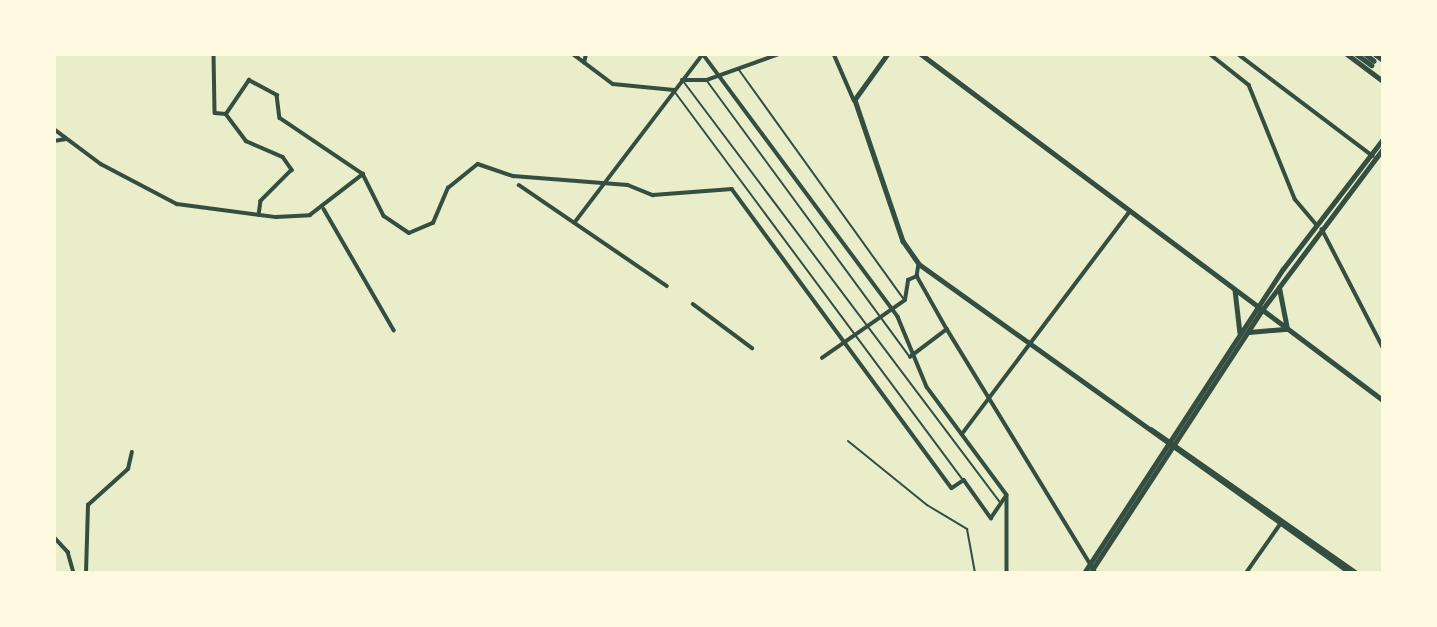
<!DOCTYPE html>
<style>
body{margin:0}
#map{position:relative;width:1437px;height:627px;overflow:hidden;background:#e9edc9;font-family:"Sofia Sans Condensed",sans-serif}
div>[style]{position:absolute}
.service>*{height:2px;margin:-1px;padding:0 1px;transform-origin:1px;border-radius:1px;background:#344e41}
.minor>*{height:3.5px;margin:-1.75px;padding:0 1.75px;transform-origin:1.75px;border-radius:1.75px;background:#344e41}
.tertiary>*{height:4.5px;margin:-2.25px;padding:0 2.25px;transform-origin:2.25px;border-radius:2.25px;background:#344e41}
.secondary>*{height:4.5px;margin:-2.25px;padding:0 2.25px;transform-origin:2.25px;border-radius:2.25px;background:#344e41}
.trunk>*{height:5px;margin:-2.5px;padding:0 2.5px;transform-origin:2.5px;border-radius:2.5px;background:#344e41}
span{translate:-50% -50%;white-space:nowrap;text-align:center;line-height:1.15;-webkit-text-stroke:7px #fefae0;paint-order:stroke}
.frame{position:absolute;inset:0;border:56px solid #fefae0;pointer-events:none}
</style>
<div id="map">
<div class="service">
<div style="left:739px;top:70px;width:281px;rotate:54.3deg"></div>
<div style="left:683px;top:81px;width:526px;rotate:53.04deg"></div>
<div style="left:707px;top:81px;width:341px;rotate:53.7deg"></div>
<div style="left:674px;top:91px;width:485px;rotate:53.4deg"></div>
<div style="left:848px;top:441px;width:102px;rotate:39deg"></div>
<div style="left:927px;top:505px;width:47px;rotate:31deg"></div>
<div style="left:967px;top:529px;width:45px;rotate:79.7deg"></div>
</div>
<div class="minor">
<div style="left:214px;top:54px;width:59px;rotate:89deg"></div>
<div style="left:215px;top:113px;width:11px;rotate:5deg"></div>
<div style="left:226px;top:114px;width:41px;rotate:-55.9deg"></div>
<div style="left:249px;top:80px;width:32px;rotate:28deg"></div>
<div style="left:277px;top:95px;width:23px;rotate:83deg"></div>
<div style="left:280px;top:118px;width:100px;rotate:34deg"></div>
<div style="left:573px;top:54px;width:50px;rotate:36.9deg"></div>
<div style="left:613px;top:84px;width:61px;rotate:5.6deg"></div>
<div style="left:703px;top:54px;width:327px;rotate:53.4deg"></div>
<div style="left:898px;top:317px;width:76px;rotate:67.5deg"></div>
<div style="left:927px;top:387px;width:134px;rotate:53.5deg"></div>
<div style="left:1007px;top:495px;width:78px;rotate:90deg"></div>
<div style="left:834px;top:54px;width:50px;rotate:66.5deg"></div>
<div style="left:1210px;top:54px;width:50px;rotate:38.5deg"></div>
<div style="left:1249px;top:85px;width:123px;rotate:68deg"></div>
<div style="left:1295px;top:199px;width:34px;rotate:50deg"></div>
<div style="left:1238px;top:54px;width:169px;rotate:37.1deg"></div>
<div style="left:584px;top:63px;width:9px;rotate:-77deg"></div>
<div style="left:682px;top:80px;width:25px"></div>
<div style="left:707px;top:80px;width:77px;rotate:-19.9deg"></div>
<div style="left:226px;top:114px;width:34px;rotate:53deg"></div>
<div style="left:246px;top:141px;width:40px;rotate:23.4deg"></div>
<div style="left:283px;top:157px;width:16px;rotate:55deg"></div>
<div style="left:292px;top:170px;width:44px;rotate:135deg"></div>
<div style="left:261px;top:201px;width:14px;rotate:98deg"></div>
<div style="left:54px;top:129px;width:59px;rotate:36.7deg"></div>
<div style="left:101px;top:164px;width:86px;rotate:27.8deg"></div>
<div style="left:177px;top:204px;width:100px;rotate:7.5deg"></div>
<div style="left:276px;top:217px;width:34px;rotate:-3deg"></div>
<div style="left:310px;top:215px;width:67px;rotate:-37.7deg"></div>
<div style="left:363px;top:174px;width:47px;rotate:63.4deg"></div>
<div style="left:384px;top:216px;width:30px;rotate:34deg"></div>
<div style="left:409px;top:233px;width:26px;rotate:-23deg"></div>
<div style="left:433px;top:223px;width:38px;rotate:-67deg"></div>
<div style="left:448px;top:188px;width:38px;rotate:-39deg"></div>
<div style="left:478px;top:164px;width:37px;rotate:19deg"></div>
<div style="left:513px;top:176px;width:115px;rotate:4.5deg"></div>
<div style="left:628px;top:185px;width:27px;rotate:22deg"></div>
<div style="left:653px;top:195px;width:79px;rotate:-4.3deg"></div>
<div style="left:732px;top:189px;width:371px;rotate:53.7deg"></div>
<div style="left:952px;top:488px;width:14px;rotate:-34deg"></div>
<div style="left:964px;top:480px;width:47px;rotate:54.6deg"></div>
<div style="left:54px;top:141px;width:12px;rotate:-9deg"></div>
<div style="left:519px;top:185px;width:179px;rotate:34.3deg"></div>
<div style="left:324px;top:209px;width:140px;rotate:60deg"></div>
<div style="left:575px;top:222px;width:211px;rotate:-52.7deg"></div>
<div style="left:1322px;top:229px;width:133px;rotate:62.7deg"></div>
<div style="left:919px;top:264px;width:12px;rotate:99deg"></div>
<div style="left:917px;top:276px;width:61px;rotate:60.5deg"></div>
<div style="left:947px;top:329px;width:286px;rotate:58.6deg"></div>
<div style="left:693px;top:304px;width:74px;rotate:36.7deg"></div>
<div style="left:910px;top:357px;width:46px;rotate:-37.1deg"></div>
<div style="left:822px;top:358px;width:101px;rotate:-34.9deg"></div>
<div style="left:905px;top:300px;width:20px;rotate:-81deg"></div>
<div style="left:908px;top:280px;width:10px;rotate:-24deg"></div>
<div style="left:962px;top:434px;width:279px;rotate:-53deg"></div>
<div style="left:991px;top:518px;width:25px;rotate:-56deg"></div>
<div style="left:54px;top:537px;width:21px;rotate:47deg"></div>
<div style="left:68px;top:552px;width:22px;rotate:74deg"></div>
<div style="left:86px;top:573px;width:68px;rotate:-88.3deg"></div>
<div style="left:88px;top:505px;width:54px;rotate:-42deg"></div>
<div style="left:128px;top:469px;width:17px;rotate:-77deg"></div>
<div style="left:1246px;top:573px;width:61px;rotate:-55deg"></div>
</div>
<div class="tertiary">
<div style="left:888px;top:54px;width:57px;rotate:125.7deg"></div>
<div style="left:855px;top:100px;width:149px;rotate:71.2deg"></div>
<div style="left:903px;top:241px;width:28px;rotate:55deg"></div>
<div style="left:919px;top:264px;width:531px;rotate:35.58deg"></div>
<div style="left:921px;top:54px;width:577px;rotate:36.83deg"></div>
<div style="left:1235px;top:290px;width:43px;rotate:83.4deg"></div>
<div style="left:1249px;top:332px;width:38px;rotate:-5deg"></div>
<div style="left:1287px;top:329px;width:42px;rotate:-101deg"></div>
<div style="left:1151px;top:429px;width:251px;rotate:35deg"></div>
<div style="left:1084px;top:573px;width:363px;rotate:-56.8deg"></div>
<div style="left:1283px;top:269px;width:164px;rotate:-52.4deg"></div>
<div style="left:1090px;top:573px;width:314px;rotate:-56.8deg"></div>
<div style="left:1262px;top:310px;width:201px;rotate:-53.1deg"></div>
</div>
<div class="secondary">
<div style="left:1347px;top:54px;width:45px;rotate:36.9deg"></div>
<div style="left:1375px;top:54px;width:10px;rotate:37deg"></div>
</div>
<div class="trunk">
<div style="left:1356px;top:54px;width:19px;rotate:36deg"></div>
<div style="left:1365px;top:54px;width:11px;rotate:38deg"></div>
</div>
<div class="frame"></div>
</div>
